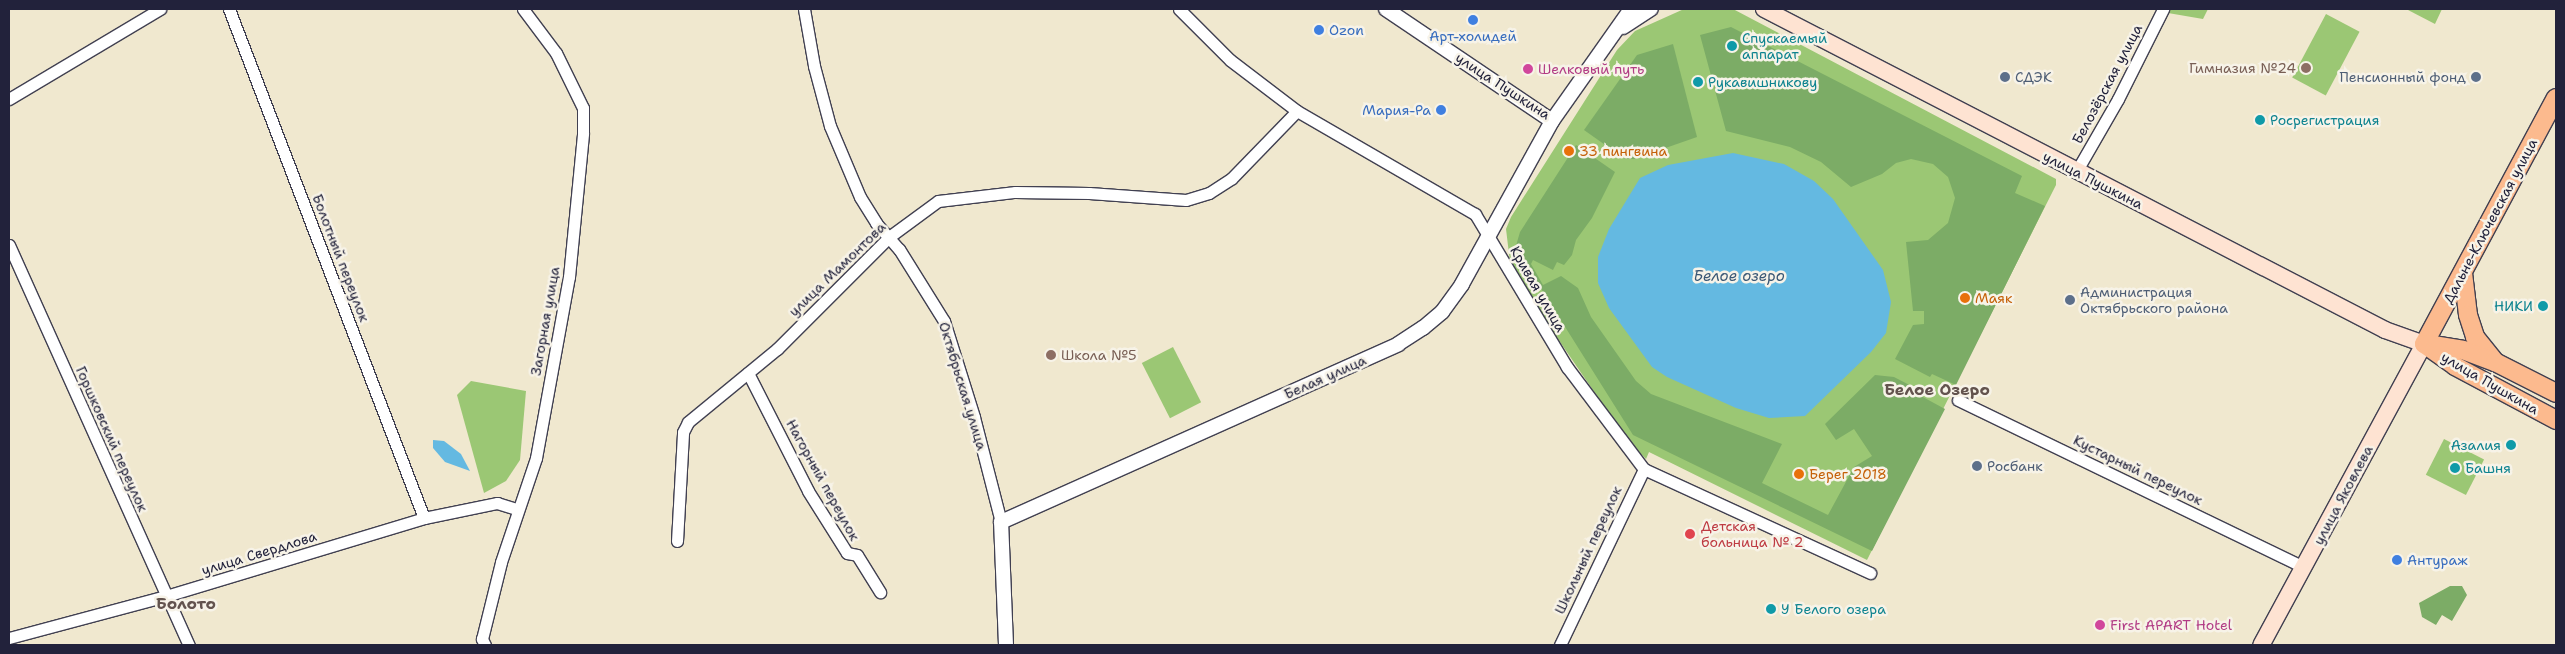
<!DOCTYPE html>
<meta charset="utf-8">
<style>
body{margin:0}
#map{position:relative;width:2565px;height:654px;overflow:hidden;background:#f0e8cf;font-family:"Shantell Sans",sans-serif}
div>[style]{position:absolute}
.green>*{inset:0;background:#9bc774;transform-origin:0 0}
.forest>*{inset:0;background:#7cac66}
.water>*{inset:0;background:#64b9e1}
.roads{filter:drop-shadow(1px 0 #414051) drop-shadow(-1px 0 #414051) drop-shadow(0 1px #414051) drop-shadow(0 -1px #414051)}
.minor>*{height:11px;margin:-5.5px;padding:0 5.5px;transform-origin:5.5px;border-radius:5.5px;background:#fff}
.tertiary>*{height:14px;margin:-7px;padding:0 7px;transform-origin:7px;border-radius:7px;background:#fff}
.secondary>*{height:16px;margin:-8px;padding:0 8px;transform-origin:8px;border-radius:8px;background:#fee3d2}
.primary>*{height:18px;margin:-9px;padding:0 9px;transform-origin:9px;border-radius:9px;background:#fcba8e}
.dots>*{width:14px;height:14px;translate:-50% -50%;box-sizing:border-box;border:2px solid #f7f3e8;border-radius:50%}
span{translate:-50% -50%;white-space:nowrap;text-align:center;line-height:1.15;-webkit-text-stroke:5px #f7f3e8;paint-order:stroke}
.shop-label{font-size:14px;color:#366cbe}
.left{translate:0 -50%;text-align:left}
.right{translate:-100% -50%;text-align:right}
.culture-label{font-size:14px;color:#0d838f}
.education-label{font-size:14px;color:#785e54}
.hotel-label{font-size:14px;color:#b23c85}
.service-label{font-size:14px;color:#4e5e75}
.street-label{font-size:14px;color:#22223b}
.food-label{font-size:14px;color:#c56008}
.health-label{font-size:14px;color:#be3a42}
.water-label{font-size:15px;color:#395775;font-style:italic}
.quarter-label{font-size:16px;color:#63534e;font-weight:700}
.frame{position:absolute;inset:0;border:10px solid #22223b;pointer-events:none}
</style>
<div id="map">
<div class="green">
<div style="clip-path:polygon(1684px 9px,1733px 9px,2056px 179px,2056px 185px,1867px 560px,1649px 452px,1646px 459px,1627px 440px,1545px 320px,1510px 262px,1506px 229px,1511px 217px,1617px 50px,1635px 31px)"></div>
<div style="clip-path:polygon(2170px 9px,2208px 9px,2203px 19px,2168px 13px)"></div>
<div style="clip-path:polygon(2442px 9px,2435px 24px,2408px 10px,2409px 9px)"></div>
<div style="left:2326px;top:14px;width:38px;height:72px;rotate:28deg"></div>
<div style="left:1173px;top:347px;width:62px;height:35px;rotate:63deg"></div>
<div style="clip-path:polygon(471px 381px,526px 391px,520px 460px,506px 481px,484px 493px,457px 395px)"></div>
<div style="left:2444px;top:439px;width:45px;height:40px;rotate:27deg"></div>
</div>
<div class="forest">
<div style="clip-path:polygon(1731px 27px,2022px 176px,2015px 193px,2045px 206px,1956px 385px,1932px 374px,1930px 377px,1895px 359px,1913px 325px,1924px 324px,1924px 311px,1913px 311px,1906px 242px,1928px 240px,1948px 223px,1955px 198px,1948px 177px,1933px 164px,1911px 159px,1896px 163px,1882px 174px,1851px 187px,1821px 162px,1790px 147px,1726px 131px,1700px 35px)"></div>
<div style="clip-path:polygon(1673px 44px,1697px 137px,1634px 159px,1625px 159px,1584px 130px,1637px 55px)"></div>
<div style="clip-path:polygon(1576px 145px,1615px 172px,1592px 218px,1576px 240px,1572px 255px,1564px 265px,1557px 262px,1553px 270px,1533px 260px,1531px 264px,1543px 285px,1561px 276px,1578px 288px,1591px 317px,1636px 381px,1651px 394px,1782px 444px,1762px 483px,1828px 515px,1854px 467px,1872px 456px,1854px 429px,1836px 440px,1825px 424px,1875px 375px,1894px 377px,1923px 392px,1921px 396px,1945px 409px,1872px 551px,1633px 435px,1535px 279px,1531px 281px,1515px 249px,1520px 232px)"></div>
<div style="clip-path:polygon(2450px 586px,2462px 586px,2467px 595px,2452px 621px,2442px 615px,2436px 625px,2422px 617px,2419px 603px)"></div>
</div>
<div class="water">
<div style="clip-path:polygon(1733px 153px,1784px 164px,1814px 181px,1833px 199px,1883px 270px,1891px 302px,1886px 333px,1871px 352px,1805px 416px,1769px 418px,1736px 408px,1667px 377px,1652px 367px,1609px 308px,1598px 283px,1598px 257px,1609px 229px,1640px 178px,1668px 165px)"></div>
<div style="clip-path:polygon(433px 440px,444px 441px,461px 454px,470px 471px,445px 462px,433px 448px)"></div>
</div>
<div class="roads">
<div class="minor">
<div style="left:229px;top:9px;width:545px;rotate:69.04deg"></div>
<div style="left:804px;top:9px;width:58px;rotate:80deg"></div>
<div style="left:814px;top:66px;width:62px;rotate:75.1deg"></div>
<div style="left:830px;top:126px;width:77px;rotate:67.1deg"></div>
<div style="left:860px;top:197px;width:31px;rotate:58deg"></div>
<div style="left:876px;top:223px;width:35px;rotate:49deg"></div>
<div style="left:899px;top:249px;width:85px;rotate:58deg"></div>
<div style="left:944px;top:321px;width:101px;rotate:72.6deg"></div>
<div style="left:974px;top:417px;width:108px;rotate:75.6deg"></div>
<div style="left:1179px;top:9px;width:72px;rotate:45deg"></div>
<div style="left:1230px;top:60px;width:84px;rotate:37.3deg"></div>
<div style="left:1297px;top:111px;width:206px;rotate:30.1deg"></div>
<div style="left:1475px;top:214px;width:179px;rotate:59deg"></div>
<div style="left:1567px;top:367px;width:128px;rotate:53deg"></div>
<div style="left:1644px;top:469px;width:249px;rotate:24.7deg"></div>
<div style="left:9px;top:99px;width:176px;rotate:-30.8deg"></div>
<div style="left:2076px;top:172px;width:84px;rotate:-60.1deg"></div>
<div style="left:2118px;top:99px;width:101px;rotate:-63.4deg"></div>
<div style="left:9px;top:245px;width:439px;rotate:65.8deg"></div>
<div style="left:748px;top:373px;width:132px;rotate:63deg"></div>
<div style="left:808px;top:491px;width:73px;rotate:57.8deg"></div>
<div style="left:847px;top:553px;width:10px;rotate:11deg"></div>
<div style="left:857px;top:555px;width:44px;rotate:58.1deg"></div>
<div style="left:1958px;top:400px;width:384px;rotate:25.8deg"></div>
<div style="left:677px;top:541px;width:109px;rotate:-86.8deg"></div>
<div style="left:683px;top:432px;width:11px;rotate:-63deg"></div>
<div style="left:688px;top:422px;width:115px;rotate:-39.4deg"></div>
<div style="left:777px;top:349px;width:158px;rotate:-45deg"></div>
<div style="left:889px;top:237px;width:61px;rotate:-36.3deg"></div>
<div style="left:938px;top:201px;width:78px;rotate:-6.7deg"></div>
<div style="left:1015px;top:192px;width:74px;rotate:0.8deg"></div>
<div style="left:1089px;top:193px;width:97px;rotate:4.1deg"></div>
<div style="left:1186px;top:200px;width:24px;rotate:-17deg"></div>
<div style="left:1209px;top:193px;width:27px;rotate:-33deg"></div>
<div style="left:1232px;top:178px;width:93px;rotate:-45.9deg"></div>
<div style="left:9px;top:638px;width:163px;rotate:-15deg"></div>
<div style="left:166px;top:596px;width:270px;rotate:-16.8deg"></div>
<div style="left:424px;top:518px;width:75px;rotate:-11.6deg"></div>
<div style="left:497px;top:503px;width:21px;rotate:17deg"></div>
<div style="left:485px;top:645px;width:7px;rotate:-117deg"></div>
<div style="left:482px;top:639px;width:79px;rotate:-76.1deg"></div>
<div style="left:501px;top:562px;width:110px;rotate:-71.4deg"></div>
<div style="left:536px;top:458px;width:184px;rotate:-79.7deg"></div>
<div style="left:569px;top:277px;width:145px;rotate:-84.4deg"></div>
<div style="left:583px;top:133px;width:25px;rotate:-90deg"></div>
<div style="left:583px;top:108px;width:61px;rotate:-116.1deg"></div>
<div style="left:556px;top:53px;width:55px;rotate:-126.9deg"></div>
<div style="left:1560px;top:645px;width:195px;rotate:-64.5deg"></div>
</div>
<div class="tertiary">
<div style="left:1386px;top:9px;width:200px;rotate:34deg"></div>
<div style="left:1623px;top:27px;width:33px;rotate:-33deg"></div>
<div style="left:1006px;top:645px;width:123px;rotate:-92.3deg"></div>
<div style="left:1001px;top:522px;width:435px;rotate:-24.1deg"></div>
<div style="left:1398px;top:344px;width:30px;rotate:-33deg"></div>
<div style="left:1423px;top:328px;width:25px;rotate:-40deg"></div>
<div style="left:1442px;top:312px;width:34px;rotate:-54deg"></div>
<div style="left:1462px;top:284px;width:186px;rotate:-61.1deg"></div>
<div style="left:1552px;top:121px;width:137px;rotate:-54.8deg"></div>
</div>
<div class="secondary">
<div style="left:1764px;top:9px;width:699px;rotate:27.33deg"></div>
<div style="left:2385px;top:330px;width:41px;rotate:19.7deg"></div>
<div style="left:2424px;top:344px;width:342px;rotate:118.4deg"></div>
</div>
<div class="primary">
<div style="left:2463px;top:273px;width:42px;rotate:83.2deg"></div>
<div style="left:2468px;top:315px;width:23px;rotate:72deg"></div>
<div style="left:2475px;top:337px;width:32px;rotate:51deg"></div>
<div style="left:2424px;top:344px;width:279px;rotate:-61.8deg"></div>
<div style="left:2424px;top:344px;width:38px;rotate:35deg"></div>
<div style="left:2455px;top:366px;width:115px;rotate:28.1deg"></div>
<div style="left:2427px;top:344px;width:36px;rotate:9deg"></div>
<div style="left:2463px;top:350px;width:34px;rotate:21deg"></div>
<div style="left:2495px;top:362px;width:68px;rotate:26.9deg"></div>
</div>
</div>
<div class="dots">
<div style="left:1473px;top:20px;background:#3f7fe0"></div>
<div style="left:1319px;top:30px;background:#3f7fe0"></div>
<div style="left:1732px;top:46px;background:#0f9aa8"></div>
<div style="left:2306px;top:68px;background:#8d6e63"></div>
<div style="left:1528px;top:69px;background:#d1479c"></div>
<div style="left:2005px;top:77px;background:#5c6f8a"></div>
<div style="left:2476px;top:77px;background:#5c6f8a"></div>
<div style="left:1698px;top:82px;background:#0f9aa8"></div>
<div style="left:1441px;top:110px;background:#3f7fe0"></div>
<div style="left:2260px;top:120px;background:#0f9aa8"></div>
<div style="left:1569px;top:151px;background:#e8710a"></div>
<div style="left:1965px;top:298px;background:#e8710a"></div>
<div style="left:2070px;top:300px;background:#5c6f8a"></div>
<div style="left:2543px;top:306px;background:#0f9aa8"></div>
<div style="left:1051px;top:355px;background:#8d6e63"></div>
<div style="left:2511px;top:445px;background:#0f9aa8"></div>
<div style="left:1977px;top:466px;background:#5c6f8a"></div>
<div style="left:2455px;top:468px;background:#0f9aa8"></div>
<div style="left:1799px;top:474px;background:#e8710a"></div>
<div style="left:1690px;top:534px;background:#e0444e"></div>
<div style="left:2397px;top:560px;background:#3f7fe0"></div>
<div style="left:1771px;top:609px;background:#0f9aa8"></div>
<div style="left:2100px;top:625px;background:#d1479c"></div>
</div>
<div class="shop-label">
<span class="left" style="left:1329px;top:30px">Ozon</span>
<span style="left:1473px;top:36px">Арт-холидей</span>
<span class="right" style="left:1431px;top:110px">Мария-Ра</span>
<span class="left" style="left:2407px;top:560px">Антураж</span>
</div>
<div class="culture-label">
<span class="left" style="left:1742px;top:46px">Спускаемый<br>аппарат</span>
<span class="left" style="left:1708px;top:82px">Рукавишникову</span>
<span class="left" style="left:2270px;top:120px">Росрегистрация</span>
<span class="right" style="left:2533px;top:306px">НИКИ</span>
<span class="right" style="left:2501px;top:445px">Азалия</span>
<span class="left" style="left:2465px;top:468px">Башня</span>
<span class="left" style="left:1781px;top:609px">У Белого озера</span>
</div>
<div class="education-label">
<span class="right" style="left:2296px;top:68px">Гимназия №24</span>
<span class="left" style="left:1061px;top:355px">Школа №5</span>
</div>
<div class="hotel-label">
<span class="left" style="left:1538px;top:69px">Шелковый путь</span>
<span class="left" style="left:2110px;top:625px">First APART Hotel</span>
</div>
<div class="service-label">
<span class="left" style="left:2015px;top:77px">СДЭК</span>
<span class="right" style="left:2466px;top:77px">Пенсионный фонд</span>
<span class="left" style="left:2080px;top:300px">Администрация<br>Октябрьского района</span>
<span class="left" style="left:1987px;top:466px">Росбанк</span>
</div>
<div class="street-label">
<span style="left:2107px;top:84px;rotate:-62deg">Белозёрская улица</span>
<span style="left:1503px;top:86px;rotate:33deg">улица Пушкина</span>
<span style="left:2093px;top:180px;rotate:27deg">улица Пушкина</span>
<span style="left:2490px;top:221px;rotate:-62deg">Дальне-Ключевская улица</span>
<span style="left:341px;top:258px;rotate:69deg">Болотный переулок</span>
<span style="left:837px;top:269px;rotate:-44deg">улица Мамонтова</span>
<span style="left:1538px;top:289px;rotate:60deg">Кривая улица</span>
<span style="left:545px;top:321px;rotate:-80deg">Загорная улица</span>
<span style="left:1325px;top:377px;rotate:-24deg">Белая улица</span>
<span style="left:2490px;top:383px;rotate:30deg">улица Пушкина</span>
<span style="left:963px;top:386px;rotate:73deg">Октябрьская улица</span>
<span style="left:112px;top:439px;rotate:66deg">Горшковский переулок</span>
<span style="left:2138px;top:470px;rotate:26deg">Кустарный переулок</span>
<span style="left:823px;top:480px;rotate:61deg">Нагорный переулок</span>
<span style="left:2343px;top:495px;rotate:-62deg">улица Яковлева</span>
<span style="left:1588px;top:550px;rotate:-65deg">Школьный переулок</span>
<span style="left:259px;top:553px;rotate:-17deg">улица Свердлова</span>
</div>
<div class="food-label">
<span class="left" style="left:1579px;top:151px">33 пингвина</span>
<span class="left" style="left:1975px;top:298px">Маяк</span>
<span class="left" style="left:1809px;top:474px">Берег 2018</span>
</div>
<div class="health-label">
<span class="left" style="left:1701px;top:534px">Детская<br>больница № 2</span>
</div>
<div class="water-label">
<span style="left:1739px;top:277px">Белое озеро</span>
</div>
<div class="quarter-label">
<span style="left:1937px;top:390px">Белое Озеро</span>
<span style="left:186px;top:604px">Болото</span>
</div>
<div class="frame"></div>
</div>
